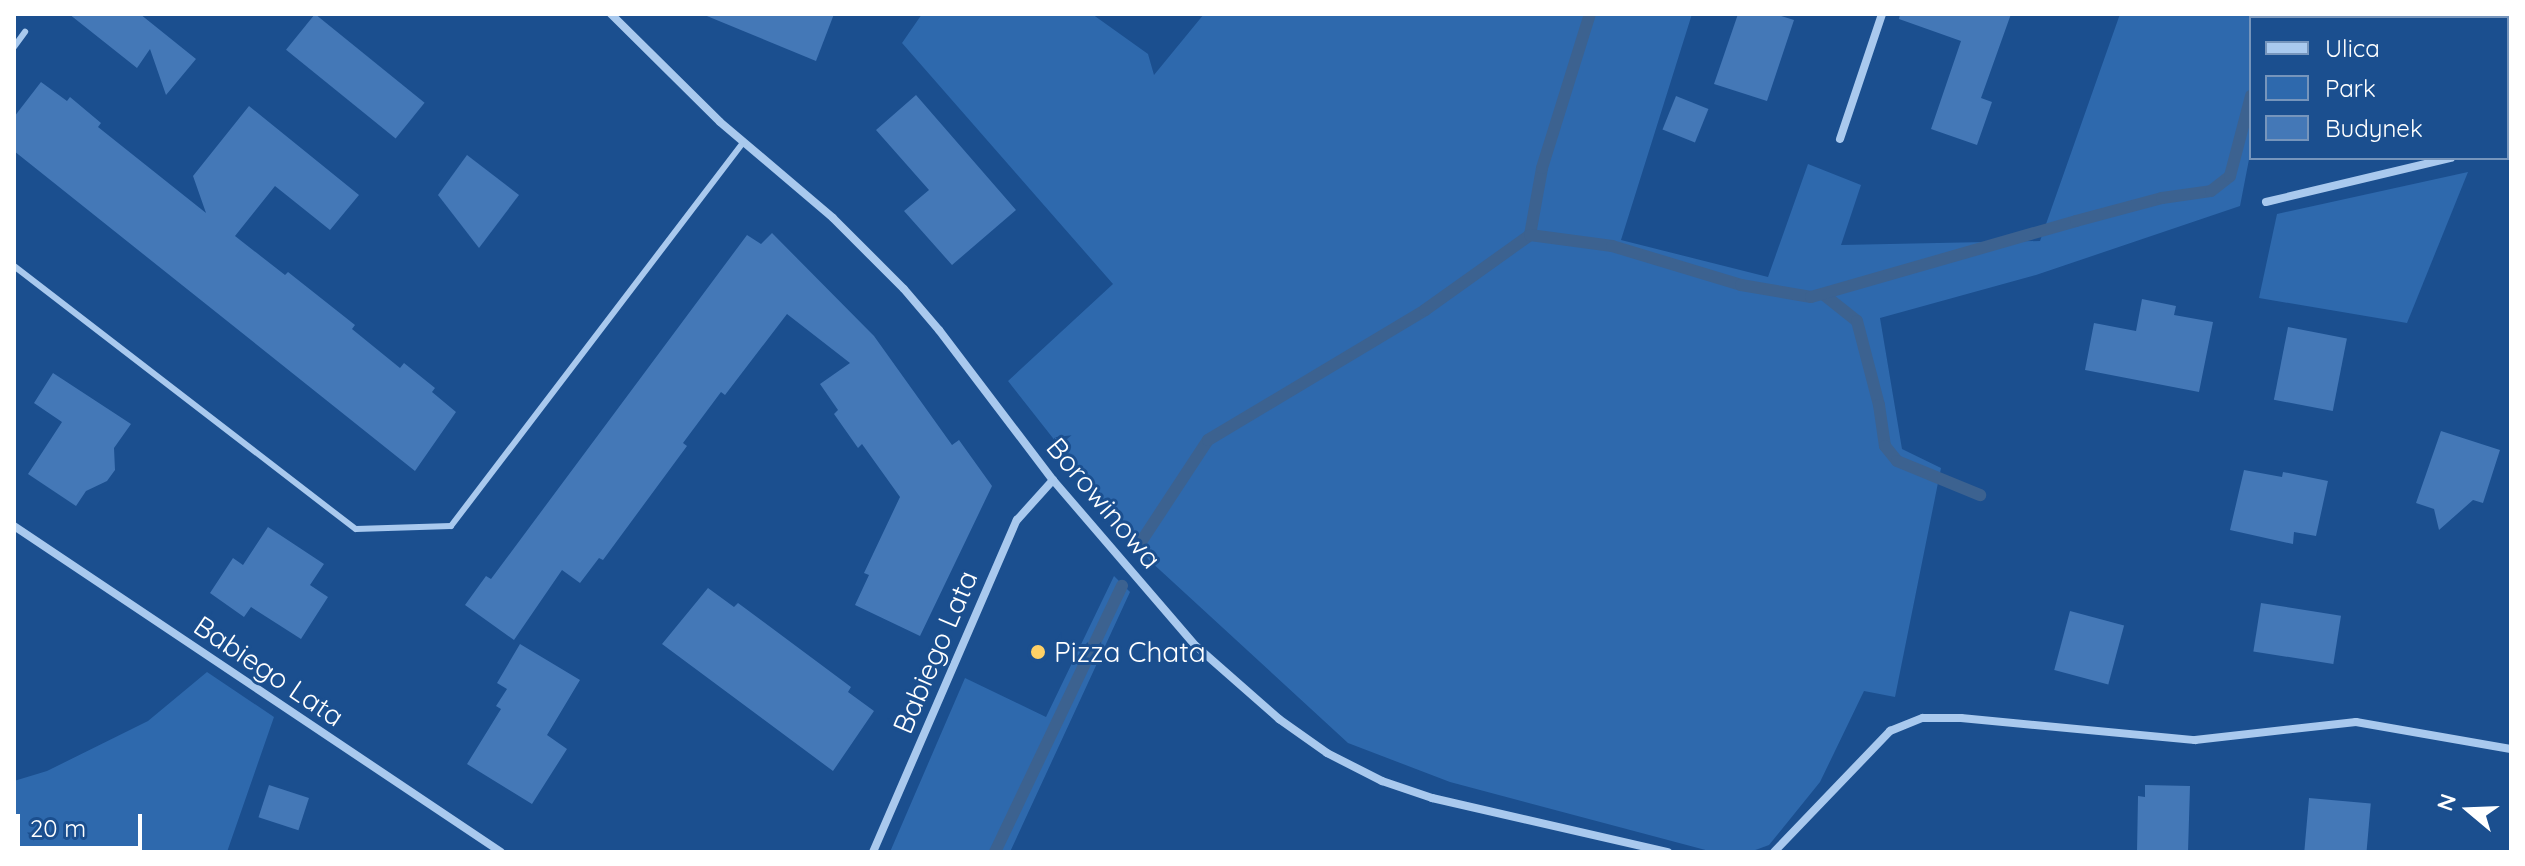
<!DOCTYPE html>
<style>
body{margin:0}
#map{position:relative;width:2525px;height:866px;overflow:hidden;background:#1b4f8f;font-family:Quicksand,sans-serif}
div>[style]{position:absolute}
.green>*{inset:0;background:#2e69ad}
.stream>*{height:12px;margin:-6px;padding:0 6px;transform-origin:6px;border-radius:6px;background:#3c6290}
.building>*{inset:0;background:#4478b7;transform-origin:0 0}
.service>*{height:6px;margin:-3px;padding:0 3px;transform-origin:3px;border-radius:3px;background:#a9c9ee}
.minor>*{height:8px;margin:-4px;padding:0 4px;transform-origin:4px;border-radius:4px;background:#a9c9ee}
.dots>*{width:22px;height:22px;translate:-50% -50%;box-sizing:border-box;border:4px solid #1b4f8f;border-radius:50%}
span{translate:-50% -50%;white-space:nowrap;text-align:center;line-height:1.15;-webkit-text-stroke:6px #1b4f8f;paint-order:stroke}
.street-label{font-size:28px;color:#fff}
.poi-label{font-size:28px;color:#fff}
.left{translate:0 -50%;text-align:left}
.frame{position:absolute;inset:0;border:16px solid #fff;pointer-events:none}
.legend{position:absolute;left:2249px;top:16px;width:260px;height:144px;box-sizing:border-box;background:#1b4f8f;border:2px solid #7695bc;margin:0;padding:10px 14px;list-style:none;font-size:24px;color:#fff}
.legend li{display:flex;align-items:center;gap:16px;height:40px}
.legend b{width:40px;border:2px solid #7695bc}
.north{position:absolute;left:2429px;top:770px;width:80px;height:80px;-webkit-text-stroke:6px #1b4f8f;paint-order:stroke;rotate:289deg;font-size:22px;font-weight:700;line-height:32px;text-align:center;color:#fff}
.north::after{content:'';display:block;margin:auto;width:28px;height:36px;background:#fff;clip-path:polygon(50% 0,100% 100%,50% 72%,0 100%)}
.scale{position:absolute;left:16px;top:814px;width:126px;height:36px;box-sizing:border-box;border:4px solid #fff;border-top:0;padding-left:10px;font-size:24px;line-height:28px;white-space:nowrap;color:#fff;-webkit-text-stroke:6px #1b4f8f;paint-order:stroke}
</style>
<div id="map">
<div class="green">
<div style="clip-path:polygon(922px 14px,1092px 14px,1148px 54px,1154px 75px,1204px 14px,1692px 14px,1621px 240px,1768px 277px,1808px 164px,1861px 185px,1841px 245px,2040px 241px,2120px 14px,2308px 14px,2303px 18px,2251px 18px,2251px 149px,2240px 206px,2036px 275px,1880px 318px,1902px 449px,1941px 468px,1895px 697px,1864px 691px,1820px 782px,1769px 845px,1750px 852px,1713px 852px,1450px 782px,1348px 743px,1149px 560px,1008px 381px,1113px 284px,902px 43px)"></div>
<div style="clip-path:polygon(2468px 172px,2407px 323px,2259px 298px,2277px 214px)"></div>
<div style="clip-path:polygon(1114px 576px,1130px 592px,1010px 852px,890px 852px,965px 678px,1046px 717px)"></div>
<div style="clip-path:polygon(207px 672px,274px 717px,227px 852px,14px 852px,14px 781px,47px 771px,148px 721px)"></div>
</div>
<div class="stream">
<div style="left:2275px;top:18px;width:4px;rotate:-76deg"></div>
<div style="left:1530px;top:235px;width:68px;rotate:-79.8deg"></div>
<div style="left:1542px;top:168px;width:161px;rotate:-72.7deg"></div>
<div style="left:1823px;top:294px;width:43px;rotate:38.5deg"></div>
<div style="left:1857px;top:321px;width:87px;rotate:75.3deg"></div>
<div style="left:1879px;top:405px;width:41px;rotate:81.7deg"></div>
<div style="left:1885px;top:446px;width:19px;rotate:51deg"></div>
<div style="left:1897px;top:461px;width:90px;rotate:22.3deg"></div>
<div style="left:1137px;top:548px;width:129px;rotate:-56.7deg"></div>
<div style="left:1208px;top:440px;width:253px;rotate:-30.9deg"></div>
<div style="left:1425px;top:310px;width:129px;rotate:-35.5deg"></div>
<div style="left:1530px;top:235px;width:83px;rotate:7.6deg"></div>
<div style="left:1612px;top:246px;width:135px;rotate:16.8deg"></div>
<div style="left:1741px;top:285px;width:71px;rotate:9.7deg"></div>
<div style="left:1811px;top:297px;width:276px;rotate:-16deg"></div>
<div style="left:2076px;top:221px;width:89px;rotate:-15deg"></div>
<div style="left:2162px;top:198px;width:49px;rotate:-8.1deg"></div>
<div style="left:2211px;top:191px;width:24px;rotate:-38deg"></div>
<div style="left:2230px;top:176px;width:83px;rotate:-75.3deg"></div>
<div style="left:995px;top:852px;width:295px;rotate:-64.5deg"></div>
</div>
<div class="building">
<div style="clip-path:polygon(69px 14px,140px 14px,196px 59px,166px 95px,150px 49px,137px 68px)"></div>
<div style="left:315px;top:14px;width:141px;height:46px;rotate:39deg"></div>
<div style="clip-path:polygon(702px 14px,834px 14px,816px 61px)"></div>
<div style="clip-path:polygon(1738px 14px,1775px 14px,1794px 20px,1767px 101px,1714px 84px)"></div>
<div style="clip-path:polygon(1900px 14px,2011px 14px,1981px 98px,1992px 102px,1977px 145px,1931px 129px,1961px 41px,1899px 19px)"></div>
<div style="clip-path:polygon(41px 82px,67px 101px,70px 97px,101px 123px,98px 127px,206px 213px,193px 176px,249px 106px,359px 195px,330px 230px,275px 186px,235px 236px,285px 275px,288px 272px,355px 325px,352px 329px,400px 368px,404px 363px,435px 388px,432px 392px,456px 412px,415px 471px,14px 151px,14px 117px)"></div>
<div style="clip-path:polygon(916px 95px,1016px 210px,952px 265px,904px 211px,929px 190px,876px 130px)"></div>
<div style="left:1676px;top:96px;width:35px;height:36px;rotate:22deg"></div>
<div style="clip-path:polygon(467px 155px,519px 195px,479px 248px,438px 195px)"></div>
<div style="clip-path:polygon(772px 233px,874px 336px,952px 445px,959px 440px,992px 486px,920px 636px,855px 605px,869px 575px,864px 573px,900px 497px,862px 444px,858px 448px,834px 414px,838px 410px,820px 384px,850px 363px,787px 314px,725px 395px,721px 392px,683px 443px,687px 446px,603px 560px,599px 558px,580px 583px,562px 570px,514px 640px,465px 605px,486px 576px,491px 579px,747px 235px,761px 244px)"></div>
<div style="clip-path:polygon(2142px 299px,2176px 306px,2174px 315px,2213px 322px,2199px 392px,2085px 370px,2094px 323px,2136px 331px)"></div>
<div style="left:2288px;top:327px;width:60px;height:74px;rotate:11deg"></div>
<div style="clip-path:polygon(53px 373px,131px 424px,114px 448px,115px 470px,107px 481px,86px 491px,76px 506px,28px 474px,62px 422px,34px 403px)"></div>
<div style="clip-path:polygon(2441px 431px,2500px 450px,2483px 503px,2473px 500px,2439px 530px,2434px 509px,2416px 503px)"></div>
<div style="clip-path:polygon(2244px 470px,2282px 477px,2283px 472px,2328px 481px,2316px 536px,2294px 532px,2293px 544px,2230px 530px)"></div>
<div style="clip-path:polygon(268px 527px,324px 564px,310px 585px,328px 597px,301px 639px,251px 607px,244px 617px,210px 593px,233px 558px,243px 565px)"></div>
<div style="clip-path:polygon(708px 588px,734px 607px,738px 603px,851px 687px,848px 692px,874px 711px,833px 771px,662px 644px)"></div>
<div style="left:2261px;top:603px;width:81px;height:49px;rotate:9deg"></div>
<div style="left:2070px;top:611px;width:56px;height:61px;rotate:15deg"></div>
<div style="clip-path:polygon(520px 644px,580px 680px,547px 735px,567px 749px,532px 804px,467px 764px,501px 709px,496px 706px,507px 689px,497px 683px)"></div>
<div style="left:269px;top:785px;width:42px;height:34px;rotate:18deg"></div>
<div style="clip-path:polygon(2145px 785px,2190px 786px,2188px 852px,2137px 852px,2138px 796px,2145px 797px)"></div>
<div style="left:2309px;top:798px;width:62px;height:54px;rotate:5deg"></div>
</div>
<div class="service">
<div style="left:14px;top:47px;width:19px;rotate:-54deg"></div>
<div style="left:14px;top:266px;width:431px;rotate:37.6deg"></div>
<div style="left:356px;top:529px;width:95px;rotate:-1.8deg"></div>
<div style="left:451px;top:526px;width:483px;rotate:-52.7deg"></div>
</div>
<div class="minor">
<div style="left:611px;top:14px;width:153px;rotate:44.7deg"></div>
<div style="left:720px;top:122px;width:148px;rotate:40.3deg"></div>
<div style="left:833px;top:218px;width:100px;rotate:45deg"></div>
<div style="left:904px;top:289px;width:54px;rotate:49.5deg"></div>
<div style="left:939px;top:330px;width:188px;rotate:52.8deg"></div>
<div style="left:1053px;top:480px;width:219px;rotate:49.3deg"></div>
<div style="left:1196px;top:646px;width:111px;rotate:41.3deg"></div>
<div style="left:1279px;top:719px;width:59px;rotate:35.3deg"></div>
<div style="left:1327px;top:753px;width:62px;rotate:27deg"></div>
<div style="left:1382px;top:781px;width:53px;rotate:18.8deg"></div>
<div style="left:1432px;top:798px;width:242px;rotate:12.9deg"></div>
<div style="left:1840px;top:139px;width:132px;rotate:-71.4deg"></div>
<div style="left:2507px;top:148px;width:4px;rotate:-14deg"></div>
<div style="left:2266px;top:202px;width:190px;rotate:-13.4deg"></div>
<div style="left:14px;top:526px;width:586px;rotate:33.8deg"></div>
<div style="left:873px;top:852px;width:362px;rotate:-66.6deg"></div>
<div style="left:1017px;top:520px;width:54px;rotate:-48deg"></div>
<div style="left:1774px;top:852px;width:168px;rotate:-46.2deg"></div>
<div style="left:1890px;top:731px;width:35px;rotate:-22deg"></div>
<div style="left:1923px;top:718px;width:38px"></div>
<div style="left:1961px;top:718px;width:235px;rotate:5.4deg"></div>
<div style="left:2195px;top:740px;width:162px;rotate:-6.4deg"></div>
<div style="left:2356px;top:722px;width:157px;rotate:9.9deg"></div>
</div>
<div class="dots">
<div style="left:1038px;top:652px;background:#ffd166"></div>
</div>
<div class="street-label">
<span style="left:1104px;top:503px;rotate:50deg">Borowinowa</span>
<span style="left:935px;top:652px;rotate:-67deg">Babiego Lata</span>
<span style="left:269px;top:671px;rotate:34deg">Babiego Lata</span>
</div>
<div class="poi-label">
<span class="left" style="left:1054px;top:652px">Pizza Chata</span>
</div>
<div class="frame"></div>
<ul class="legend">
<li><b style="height:10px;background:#a9c9ee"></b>Ulica</li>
<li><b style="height:22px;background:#2e69ad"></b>Park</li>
<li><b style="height:22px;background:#4478b7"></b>Budynek</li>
</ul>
<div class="north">N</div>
<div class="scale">20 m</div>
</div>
